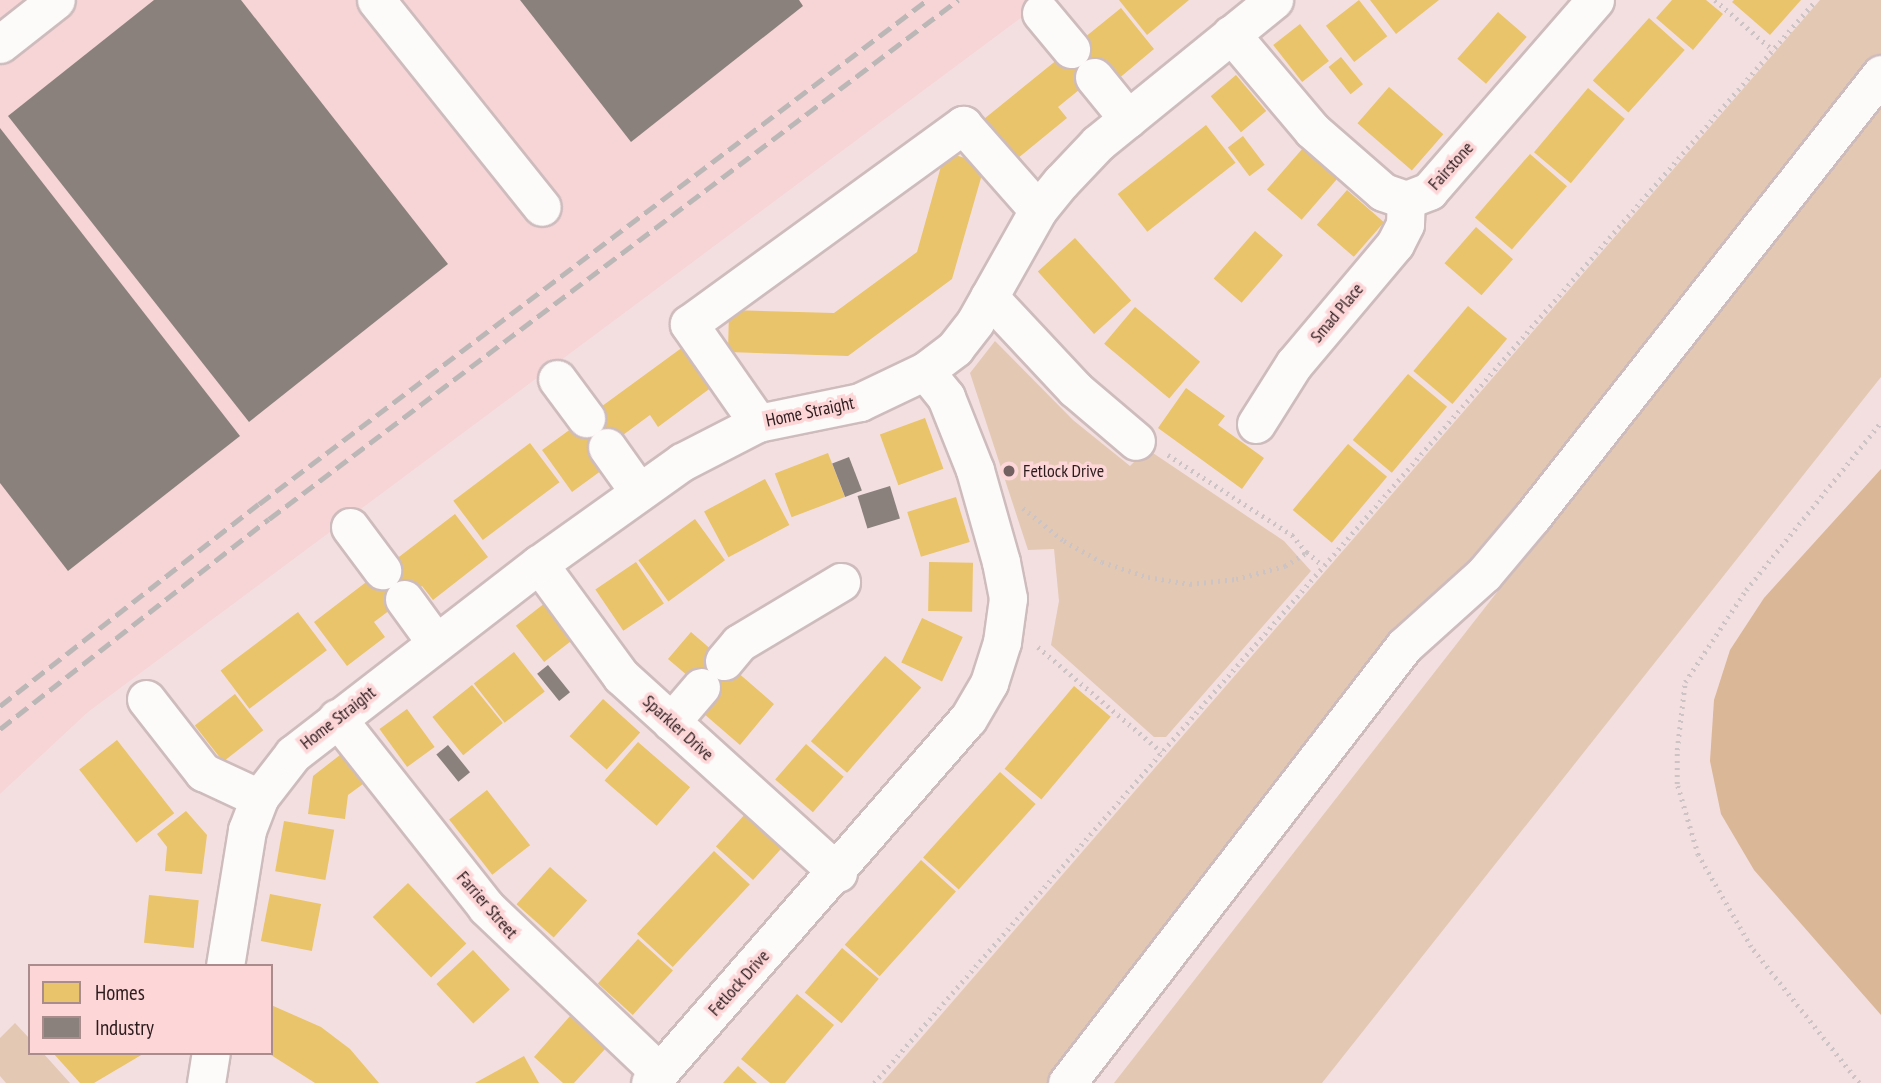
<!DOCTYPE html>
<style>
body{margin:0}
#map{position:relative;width:1881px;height:1083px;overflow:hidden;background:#f4dfe0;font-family:"PT Sans Narrow",sans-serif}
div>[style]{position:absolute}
.built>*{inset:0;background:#f7d5d7}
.green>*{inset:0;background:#e3c8b3}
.forest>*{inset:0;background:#d9b797}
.homes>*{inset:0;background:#e9c46a;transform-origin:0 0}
.industry>*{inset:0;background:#8a817c;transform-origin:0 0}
.path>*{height:4.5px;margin-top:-2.25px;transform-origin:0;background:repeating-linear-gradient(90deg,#ccc3c4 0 2px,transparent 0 7px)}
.roads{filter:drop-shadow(2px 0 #cebcbd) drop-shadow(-2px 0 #cebcbd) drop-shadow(0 2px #cebcbd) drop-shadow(0 -2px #cebcbd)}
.minor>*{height:37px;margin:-18.5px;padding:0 18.5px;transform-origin:18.5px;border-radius:18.5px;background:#fdfafa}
.rail>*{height:5px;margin-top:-2.5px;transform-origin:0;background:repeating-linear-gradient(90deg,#bcb7b7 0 14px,transparent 0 21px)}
.dots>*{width:19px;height:19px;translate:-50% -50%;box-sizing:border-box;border:4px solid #fdd6d8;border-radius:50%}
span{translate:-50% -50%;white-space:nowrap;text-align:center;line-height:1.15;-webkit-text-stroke:7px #fdd6d8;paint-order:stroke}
.street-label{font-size:18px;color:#2d1c1d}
.poi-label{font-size:18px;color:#2d1c1d}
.left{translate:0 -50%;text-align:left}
.legend{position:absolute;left:28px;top:964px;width:245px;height:91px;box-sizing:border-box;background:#fdd6d8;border:2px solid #aa8c8d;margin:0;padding:9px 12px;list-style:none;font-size:21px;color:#2d1c1d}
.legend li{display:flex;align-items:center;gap:14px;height:35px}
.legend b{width:35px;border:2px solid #aa8c8d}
</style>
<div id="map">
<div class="built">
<div style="clip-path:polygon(0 0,1045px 0,88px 712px,0 794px)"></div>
</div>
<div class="green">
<div style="clip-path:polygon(1820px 0,1881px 0,1881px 64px,1058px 1083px,882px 1083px)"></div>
<div style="clip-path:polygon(1881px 100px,1881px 377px,1322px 1083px,1114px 1083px)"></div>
<div style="clip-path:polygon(995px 341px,1073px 420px,1130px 466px,1147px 449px,1284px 541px,1311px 571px,1166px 737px,1154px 737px,1051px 645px,1059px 601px,1054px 549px,1028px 550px,970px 373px)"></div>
<div style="clip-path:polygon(15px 1023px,30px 1039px,30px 1053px,43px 1053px,70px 1083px,6px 1083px,0 1076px,0 1038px)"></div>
</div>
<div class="forest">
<div style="clip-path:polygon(1881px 469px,1881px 1015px,1754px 870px,1721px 814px,1710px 761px,1714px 700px,1730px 650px,1764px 598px)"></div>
</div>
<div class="homes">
<div style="clip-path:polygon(1119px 0,1189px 0,1147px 35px)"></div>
<div style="left:1359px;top:0;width:46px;height:42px;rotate:52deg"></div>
<div style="clip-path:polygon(1370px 0,1439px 0,1396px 34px)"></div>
<div style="clip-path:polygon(1706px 0,1723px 14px,1693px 50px,1656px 18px,1672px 0)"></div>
<div style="clip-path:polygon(1801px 0,1770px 35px,1732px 2px,1734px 0)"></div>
<div style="clip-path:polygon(1121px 8px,1154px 49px,1117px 80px,1106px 68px,1058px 107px,1067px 118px,1012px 163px,979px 123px)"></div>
<div style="left:1498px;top:12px;width:38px;height:62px;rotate:41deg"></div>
<div style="left:1649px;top:18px;width:48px;height:84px;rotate:42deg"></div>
<div style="left:1300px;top:24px;width:47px;height:34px;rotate:52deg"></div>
<div style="left:1341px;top:57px;width:35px;height:16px;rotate:51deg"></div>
<div style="left:1236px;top:75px;width:47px;height:33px;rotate:50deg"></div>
<div style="left:1389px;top:87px;width:72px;height:48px;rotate:41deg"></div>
<div style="left:1588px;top:88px;width:48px;height:84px;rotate:40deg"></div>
<div style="left:1206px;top:125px;width:48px;height:112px;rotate:52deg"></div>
<div style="left:1243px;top:136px;width:36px;height:19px;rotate:53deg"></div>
<div style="left:1303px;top:148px;width:46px;height:55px;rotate:41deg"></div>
<div style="clip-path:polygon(945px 152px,985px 164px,952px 279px,848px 356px,728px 352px,729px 310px,834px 313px,917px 252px)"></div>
<div style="left:1530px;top:154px;width:49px;height:84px;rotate:41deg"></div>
<div style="left:1347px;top:190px;width:49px;height:46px;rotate:41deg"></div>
<div style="left:1476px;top:227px;width:49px;height:48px;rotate:41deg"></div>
<div style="left:1255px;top:231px;width:37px;height:63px;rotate:41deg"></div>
<div style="left:1075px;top:238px;width:84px;height:50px;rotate:48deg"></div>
<div style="left:1468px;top:306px;width:51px;height:85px;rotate:40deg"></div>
<div style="left:1135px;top:307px;width:85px;height:48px;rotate:40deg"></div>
<div style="clip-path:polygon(687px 344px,716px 384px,658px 427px,650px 415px,600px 452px,609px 465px,572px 492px,542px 450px)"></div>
<div style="left:1408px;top:374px;width:51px;height:86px;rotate:40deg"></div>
<div style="clip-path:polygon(1186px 388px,1225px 416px,1218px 425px,1264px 458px,1242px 489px,1158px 428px)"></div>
<div style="left:925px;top:418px;width:54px;height:48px;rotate:70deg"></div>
<div style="left:530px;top:443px;width:49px;height:96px;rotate:53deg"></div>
<div style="left:1348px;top:444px;width:51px;height:86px;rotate:40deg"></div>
<div style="left:828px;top:453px;width:47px;height:57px;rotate:69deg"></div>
<div style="left:765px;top:479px;width:52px;height:69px;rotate:62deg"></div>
<div style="left:956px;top:497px;width:47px;height:51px;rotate:73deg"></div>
<div style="clip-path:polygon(455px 514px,488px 557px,433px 600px,422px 586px,374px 622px,385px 637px,347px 666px,314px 622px)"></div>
<div style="left:695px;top:519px;width:51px;height:70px;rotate:54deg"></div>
<div style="left:636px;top:562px;width:50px;height:49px;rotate:56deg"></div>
<div style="left:929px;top:562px;width:44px;height:49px;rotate:1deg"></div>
<div style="left:545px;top:603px;width:46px;height:37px;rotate:52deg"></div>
<div style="left:298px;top:612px;width:48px;height:97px;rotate:53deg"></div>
<div style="left:922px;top:618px;width:45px;height:49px;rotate:25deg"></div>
<div style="clip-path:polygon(691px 632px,774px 704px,740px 745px,703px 713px,715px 699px,668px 659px)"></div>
<div style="left:514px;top:652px;width:50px;height:51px;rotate:52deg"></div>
<div style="left:885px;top:656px;width:48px;height:113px;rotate:41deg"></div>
<div style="left:472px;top:685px;width:49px;height:51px;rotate:51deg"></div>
<div style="left:1074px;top:686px;width:48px;height:108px;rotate:40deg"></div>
<div style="left:235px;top:694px;width:46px;height:51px;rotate:52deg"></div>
<div style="left:603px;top:699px;width:50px;height:50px;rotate:42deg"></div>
<div style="left:407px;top:709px;width:47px;height:34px;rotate:54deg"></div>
<div style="left:117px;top:740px;width:93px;height:48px;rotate:52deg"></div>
<div style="left:638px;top:742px;width:69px;height:51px;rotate:41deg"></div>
<div style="left:806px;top:744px;width:50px;height:47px;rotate:41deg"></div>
<div style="clip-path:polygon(340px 755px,363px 784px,348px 795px,345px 819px,308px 814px,313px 776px)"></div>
<div style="left:1000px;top:772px;width:48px;height:115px;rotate:42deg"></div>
<div style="left:487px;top:790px;width:70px;height:48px;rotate:52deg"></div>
<div style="clip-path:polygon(186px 811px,207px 835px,202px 874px,165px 871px,167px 847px,157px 834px)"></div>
<div style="left:746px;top:813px;width:50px;height:45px;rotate:42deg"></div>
<div style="left:284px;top:821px;width:51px;height:51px;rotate:10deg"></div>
<div style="left:714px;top:851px;width:49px;height:113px;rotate:43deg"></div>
<div style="left:921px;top:860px;width:47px;height:114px;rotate:42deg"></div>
<div style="left:550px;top:867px;width:50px;height:50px;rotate:42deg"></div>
<div style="left:408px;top:883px;width:84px;height:49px;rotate:46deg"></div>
<div style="left:270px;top:894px;width:52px;height:48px;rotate:11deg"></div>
<div style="left:149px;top:895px;width:50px;height:48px;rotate:6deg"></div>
<div style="left:638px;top:939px;width:47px;height:60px;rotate:42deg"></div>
<div style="left:842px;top:948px;width:48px;height:58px;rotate:40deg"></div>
<div style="left:473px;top:950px;width:54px;height:50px;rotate:47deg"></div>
<div style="clip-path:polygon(797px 994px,834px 1025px,785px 1083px,770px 1083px,741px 1059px)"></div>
<div style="clip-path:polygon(271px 1005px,321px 1027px,350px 1049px,379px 1083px,315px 1083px,271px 1055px)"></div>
<div style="clip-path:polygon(570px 1016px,606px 1048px,574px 1083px,563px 1083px,534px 1057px)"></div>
<div style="clip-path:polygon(53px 1053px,143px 1053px,143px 1054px,94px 1083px,80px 1083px)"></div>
<div style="clip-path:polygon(524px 1056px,539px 1083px,475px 1083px,504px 1067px)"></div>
<div style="clip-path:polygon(738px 1066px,757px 1083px,723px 1083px)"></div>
</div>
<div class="industry">
<div style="clip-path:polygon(154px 0,241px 0,448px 264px,249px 422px,8px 116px)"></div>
<div style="clip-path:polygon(520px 0,799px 0,803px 6px,631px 142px)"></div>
<div style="clip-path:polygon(0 128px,240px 436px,68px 571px,0 483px)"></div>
<div style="left:849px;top:457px;width:36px;height:18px;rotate:69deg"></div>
<div style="left:890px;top:486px;width:34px;height:34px;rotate:73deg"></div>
<div style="left:548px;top:665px;width:35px;height:14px;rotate:51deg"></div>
<div style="left:448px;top:745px;width:35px;height:15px;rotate:51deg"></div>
</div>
<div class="path">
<div style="left:1715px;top:0;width:77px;rotate:40.8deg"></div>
<div style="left:1168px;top:455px;width:148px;rotate:32.8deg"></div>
<div style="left:1292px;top:535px;width:23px;rotate:49deg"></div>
<div style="left:1023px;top:508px;width:53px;rotate:38.8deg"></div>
<div style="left:1064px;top:541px;width:43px;rotate:28.9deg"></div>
<div style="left:1102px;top:562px;width:48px;rotate:18.1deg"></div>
<div style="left:1148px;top:577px;width:43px;rotate:9.5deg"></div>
<div style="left:1190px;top:584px;width:46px;rotate:-6.2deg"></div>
<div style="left:1236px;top:579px;width:51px;rotate:-14.9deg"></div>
<div style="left:1285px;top:566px;width:26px;rotate:-32deg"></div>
<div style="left:1307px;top:552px;width:21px;rotate:41deg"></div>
<div style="left:1038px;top:647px;width:162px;rotate:40.3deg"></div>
<div style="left:874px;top:1083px;width:1435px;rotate:-48.98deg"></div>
<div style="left:1859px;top:1083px;width:174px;rotate:-128.5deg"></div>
<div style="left:1751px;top:947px;width:106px;rotate:-119.9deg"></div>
<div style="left:1698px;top:855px;width:74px;rotate:-106.5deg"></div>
<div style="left:1677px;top:784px;width:34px;rotate:-90deg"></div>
<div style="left:1677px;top:750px;width:68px;rotate:-83.3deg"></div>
<div style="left:1685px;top:682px;width:110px;rotate:-56.5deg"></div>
<div style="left:1746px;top:590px;width:216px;rotate:-51.2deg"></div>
</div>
<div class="roads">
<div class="minor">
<div style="left:376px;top:0;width:265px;rotate:51.3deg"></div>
<div style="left:1041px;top:13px;width:47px;rotate:50.2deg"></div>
<div style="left:1231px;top:34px;width:126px;rotate:49.8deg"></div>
<div style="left:1312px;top:130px;width:94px;rotate:41.1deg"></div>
<div style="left:1383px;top:192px;width:24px;rotate:19deg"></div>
<div style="left:1406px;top:200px;width:25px;rotate:-21deg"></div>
<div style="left:1429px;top:191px;width:253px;rotate:-49deg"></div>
<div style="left:0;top:44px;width:71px;rotate:-38.2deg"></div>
<div style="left:1094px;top:77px;width:54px;rotate:51deg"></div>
<div style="left:989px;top:297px;width:126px;rotate:46.9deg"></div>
<div style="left:1075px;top:389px;width:80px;rotate:40.4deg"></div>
<div style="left:557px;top:379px;width:49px;rotate:53.4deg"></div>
<div style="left:758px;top:423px;width:121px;rotate:-124.9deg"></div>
<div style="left:689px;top:324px;width:339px;rotate:-36deg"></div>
<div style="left:963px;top:125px;width:113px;rotate:48.6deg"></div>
<div style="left:1256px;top:424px;width:71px;rotate:-57.7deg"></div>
<div style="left:1294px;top:364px;width:157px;rotate:-49.9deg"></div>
<div style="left:1395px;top:244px;width:22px;rotate:-63deg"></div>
<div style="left:1405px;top:224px;width:24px;rotate:-88deg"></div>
<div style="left:607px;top:447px;width:55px;rotate:54.6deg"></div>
<div style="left:350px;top:527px;width:54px;rotate:53.3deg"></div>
<div style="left:539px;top:564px;width:139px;rotate:53.8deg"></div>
<div style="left:621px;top:676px;width:293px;rotate:42.2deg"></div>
<div style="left:404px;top:599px;width:54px;rotate:54deg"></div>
<div style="left:724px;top:661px;width:23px;rotate:-50deg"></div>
<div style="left:739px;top:643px;width:119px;rotate:-30.9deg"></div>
<div style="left:146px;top:699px;width:93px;rotate:52deg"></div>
<div style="left:203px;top:772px;width:62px;rotate:24.9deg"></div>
<div style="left:337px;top:718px;width:241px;rotate:51.7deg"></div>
<div style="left:486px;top:907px;width:239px;rotate:43.6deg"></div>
<div style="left:671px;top:722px;width:46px;rotate:-49.4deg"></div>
<div style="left:225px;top:966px;width:138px;rotate:-80.8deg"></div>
<div style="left:247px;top:830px;width:34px;rotate:-69deg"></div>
<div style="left:259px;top:798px;width:56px;rotate:-52.3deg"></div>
<div style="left:293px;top:754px;width:311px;rotate:-37.7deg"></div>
<div style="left:539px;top:564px;width:176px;rotate:-35.5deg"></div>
<div style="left:682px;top:462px;width:85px;rotate:-27.2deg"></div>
<div style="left:758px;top:423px;width:104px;rotate:-11.6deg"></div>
<div style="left:860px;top:402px;width:72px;rotate:-25.5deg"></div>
<div style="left:925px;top:371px;width:38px;rotate:-37deg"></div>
<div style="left:955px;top:348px;width:33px;rotate:-52deg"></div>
<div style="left:975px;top:322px;width:129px;rotate:-60.6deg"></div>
<div style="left:1038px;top:210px;width:36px;rotate:-51deg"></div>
<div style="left:1061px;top:182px;width:54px;rotate:-46.5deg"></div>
<div style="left:1098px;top:143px;width:227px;rotate:-39.1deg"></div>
<div style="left:206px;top:1083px;width:30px;rotate:-81deg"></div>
<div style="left:650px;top:1083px;width:483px;rotate:-48.9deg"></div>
<div style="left:968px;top:719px;width:42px;rotate:-59.7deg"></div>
<div style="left:989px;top:683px;width:43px;rotate:-72.4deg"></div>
<div style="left:1002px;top:642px;width:44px;rotate:-82.2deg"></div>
<div style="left:1008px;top:598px;width:37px;rotate:-101deg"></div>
<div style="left:1001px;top:562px;width:96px;rotate:-105.8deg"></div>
<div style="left:975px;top:470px;width:79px;rotate:-111.7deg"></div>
<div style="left:946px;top:397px;width:33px;rotate:-129deg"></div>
<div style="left:1067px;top:1083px;width:552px;rotate:-52.36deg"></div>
<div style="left:1404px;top:646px;width:108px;rotate:-42deg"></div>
<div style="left:1484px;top:574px;width:75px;rotate:-49.9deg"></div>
<div style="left:1532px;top:517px;width:564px;rotate:-51.77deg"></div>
</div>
</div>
<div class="rail">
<div style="left:0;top:706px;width:328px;rotate:-38deg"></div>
<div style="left:259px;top:504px;width:837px;rotate:-37.03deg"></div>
<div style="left:0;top:729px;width:341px;rotate:-38deg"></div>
<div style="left:269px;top:519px;width:863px;rotate:-36.99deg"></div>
</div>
<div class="dots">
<div style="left:1009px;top:471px;background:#736061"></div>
</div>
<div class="street-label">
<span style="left:1451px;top:166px;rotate:-48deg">Fairstone</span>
<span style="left:1337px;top:313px;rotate:-50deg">Smad Place</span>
<span style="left:810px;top:412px;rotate:-12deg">Home Straight</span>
<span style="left:338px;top:718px;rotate:-38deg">Home Straight</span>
<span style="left:678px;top:728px;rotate:42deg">Sparkler Drive</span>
<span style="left:487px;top:905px;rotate:49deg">Farrier Street</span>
<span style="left:739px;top:983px;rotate:-48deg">Fetlock Drive</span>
</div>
<div class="poi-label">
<span class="left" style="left:1023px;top:471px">Fetlock Drive</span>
</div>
<ul class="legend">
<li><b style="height:19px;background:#e9c46a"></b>Homes</li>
<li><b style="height:19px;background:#8a817c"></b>Industry</li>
</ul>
</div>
